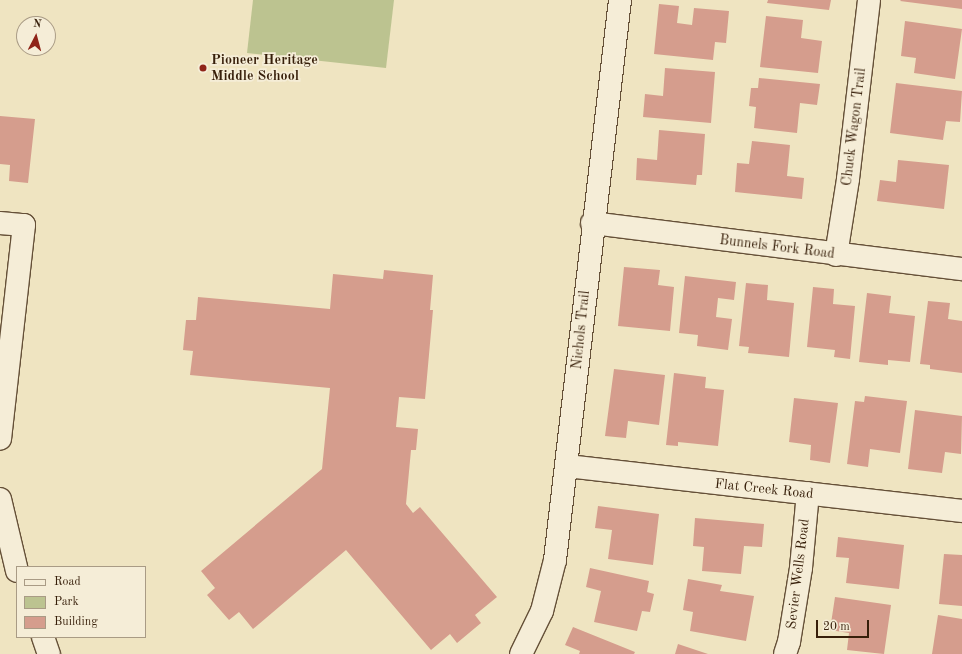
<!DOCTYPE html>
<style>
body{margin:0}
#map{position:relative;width:962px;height:654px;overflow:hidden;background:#efe4c1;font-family:"Old Standard TT",serif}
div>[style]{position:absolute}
.green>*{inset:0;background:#bcc390}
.building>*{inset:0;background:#d59d8d}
.roads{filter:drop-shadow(1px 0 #655038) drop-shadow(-1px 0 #655038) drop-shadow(0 1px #655038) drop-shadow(0 -1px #655038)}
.minor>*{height:22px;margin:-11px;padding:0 11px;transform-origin:11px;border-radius:11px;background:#f5edd7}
.dots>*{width:11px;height:11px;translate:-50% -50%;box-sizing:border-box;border:2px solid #f5edd7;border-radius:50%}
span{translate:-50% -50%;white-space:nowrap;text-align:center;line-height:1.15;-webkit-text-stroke:3.5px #f5edd7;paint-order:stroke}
.poi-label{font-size:14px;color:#371f0a;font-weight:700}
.left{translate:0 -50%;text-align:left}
.street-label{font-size:14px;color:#371f0a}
.legend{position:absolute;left:16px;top:566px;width:130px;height:72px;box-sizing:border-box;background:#f5edd7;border:1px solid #a99b85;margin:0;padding:5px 7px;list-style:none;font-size:12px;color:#371f0a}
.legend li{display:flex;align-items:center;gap:8px;height:20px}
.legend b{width:20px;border:1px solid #a99b85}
.north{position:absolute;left:16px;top:16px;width:40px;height:40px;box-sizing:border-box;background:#f5edd7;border:1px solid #a99b85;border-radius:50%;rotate:6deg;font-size:11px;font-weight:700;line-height:16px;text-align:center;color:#371f0a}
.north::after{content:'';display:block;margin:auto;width:14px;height:18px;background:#8f2418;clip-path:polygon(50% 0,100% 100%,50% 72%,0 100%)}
.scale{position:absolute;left:816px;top:620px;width:53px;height:18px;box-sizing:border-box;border:2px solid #371f0a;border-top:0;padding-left:5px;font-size:12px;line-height:14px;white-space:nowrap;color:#371f0a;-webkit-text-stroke:3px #f5edd7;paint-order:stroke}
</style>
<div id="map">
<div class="green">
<div style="clip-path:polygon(253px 0,394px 0,386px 68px,247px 53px)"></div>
</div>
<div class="building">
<div style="clip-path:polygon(768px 0,831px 0,829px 10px,767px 3px)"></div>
<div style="clip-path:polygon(901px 0,962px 0,962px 9px,900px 1px)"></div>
<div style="clip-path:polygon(659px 4px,679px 6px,677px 23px,692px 25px,694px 8px,729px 11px,726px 43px,715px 42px,713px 60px,654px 54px)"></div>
<div style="clip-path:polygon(766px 16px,803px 20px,801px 38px,822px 41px,818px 73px,760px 67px)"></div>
<div style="clip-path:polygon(905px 21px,962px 29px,955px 79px,914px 73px,916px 58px,901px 56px)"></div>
<div style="clip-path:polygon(665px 68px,715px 72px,711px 123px,643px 117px,645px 94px,663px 96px)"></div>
<div style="clip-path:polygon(759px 78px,820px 84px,817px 105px,800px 103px,797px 133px,754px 128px,756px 107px,749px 106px,751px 88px,758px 88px)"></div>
<div style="clip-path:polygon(896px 83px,962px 91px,960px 122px,946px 121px,943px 140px,890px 133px)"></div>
<div style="clip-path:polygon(0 116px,35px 119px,28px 183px,9px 181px,10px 165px,0 164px)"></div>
<div style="clip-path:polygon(659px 130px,705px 134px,702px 175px,697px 175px,696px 185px,636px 180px,637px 158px,657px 160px)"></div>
<div style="clip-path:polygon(752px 141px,790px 145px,787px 176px,804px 178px,802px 199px,735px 192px,737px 163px,749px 164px)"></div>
<div style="clip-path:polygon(898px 160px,949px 165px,944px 209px,877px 201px,880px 180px,896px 182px)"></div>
<div style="clip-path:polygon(624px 267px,660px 270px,658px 285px,674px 287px,670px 331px,618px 326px)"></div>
<div style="clip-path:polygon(384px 270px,433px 275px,430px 310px,433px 310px,425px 399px,399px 397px,396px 427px,418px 429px,416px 450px,411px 450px,406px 504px,413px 513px,420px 507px,497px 597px,475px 615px,481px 623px,457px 643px,450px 634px,431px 650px,346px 550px,253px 629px,239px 612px,229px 620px,207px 595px,215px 588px,201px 571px,322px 469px,330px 388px,190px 375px,193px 351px,183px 350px,186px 320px,196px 320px,198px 297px,330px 309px,333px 274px,383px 279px)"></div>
<div style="clip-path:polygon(685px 276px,736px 282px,734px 300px,718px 298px,716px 317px,732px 319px,728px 350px,697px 346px,698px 335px,679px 333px)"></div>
<div style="clip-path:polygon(746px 283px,768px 285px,767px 300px,794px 303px,789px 357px,748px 353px,749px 347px,739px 346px)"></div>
<div style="clip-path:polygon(813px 287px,834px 289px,833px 304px,855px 306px,850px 359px,834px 357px,835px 350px,807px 347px)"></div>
<div style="clip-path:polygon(867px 293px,891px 296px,889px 313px,915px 316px,910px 362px,888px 360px,888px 365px,859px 362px)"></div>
<div style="clip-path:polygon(928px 301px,950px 303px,948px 319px,962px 321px,962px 373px,930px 369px,930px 365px,920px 364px)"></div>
<div style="clip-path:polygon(614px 369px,665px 375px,659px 425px,628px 421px,626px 438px,605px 436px)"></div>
<div style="clip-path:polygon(674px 373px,706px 377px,705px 388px,724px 390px,718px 446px,678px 442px,678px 446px,666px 445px)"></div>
<div style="clip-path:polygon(865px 396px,907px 401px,900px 453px,870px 449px,868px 467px,847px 464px,855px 401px,864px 402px)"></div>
<div style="clip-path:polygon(794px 398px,838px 403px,830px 463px,810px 460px,811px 445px,789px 442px)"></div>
<div style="clip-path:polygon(915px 410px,962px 416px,961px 454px,945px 452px,942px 473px,908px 469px)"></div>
<div style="clip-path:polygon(598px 506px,659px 514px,653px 565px,608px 559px,612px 530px,595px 528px)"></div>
<div style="clip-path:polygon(695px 518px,764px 524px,762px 547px,744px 546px,741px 574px,702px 571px,704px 547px,693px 546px)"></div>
<div style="clip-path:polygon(838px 537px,904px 545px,899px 589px,846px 583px,849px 558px,836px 557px)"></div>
<div style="clip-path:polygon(944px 554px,962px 555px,962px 606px,939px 604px)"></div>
<div style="clip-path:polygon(590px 568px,649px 581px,647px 592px,654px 594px,650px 612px,642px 611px,637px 631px,594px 622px,601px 591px,586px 587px)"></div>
<div style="clip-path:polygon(688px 579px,722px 585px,720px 591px,754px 596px,746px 641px,690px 631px,693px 612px,683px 610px)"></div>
<div style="clip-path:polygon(835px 597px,891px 605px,884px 654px,847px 650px,849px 633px,830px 630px)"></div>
<div style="clip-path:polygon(938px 615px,962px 619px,962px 654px,932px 654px)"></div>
<div style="clip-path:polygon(573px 627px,635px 652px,634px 654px,579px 654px,580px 651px,565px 645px)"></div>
<div style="clip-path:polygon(678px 644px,708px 654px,675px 654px)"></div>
</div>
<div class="roads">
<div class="minor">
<div style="left:0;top:223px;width:24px;rotate:5deg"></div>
<div style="left:24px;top:225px;width:215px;rotate:96.4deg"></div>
<div style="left:592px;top:223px;width:373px;rotate:7.1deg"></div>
<div style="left:836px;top:255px;width:77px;rotate:-81deg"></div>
<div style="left:848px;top:179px;width:180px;rotate:-83.3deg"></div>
<div style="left:567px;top:466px;width:398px;rotate:6.5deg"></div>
<div style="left:0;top:499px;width:74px;rotate:76.7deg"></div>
<div style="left:43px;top:637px;width:18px;rotate:71deg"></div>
<div style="left:521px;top:654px;width:48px;rotate:-64deg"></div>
<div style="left:542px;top:611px;width:53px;rotate:-75.7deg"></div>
<div style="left:555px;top:560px;width:564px;rotate:-83.38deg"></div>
<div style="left:785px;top:654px;width:13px;rotate:-72deg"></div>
<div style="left:789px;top:642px;width:75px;rotate:-80.8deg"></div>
<div style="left:801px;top:568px;width:75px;rotate:-84.7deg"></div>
</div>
</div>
<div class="dots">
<div style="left:203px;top:68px;background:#8f2418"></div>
</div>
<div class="poi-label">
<span class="left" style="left:211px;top:68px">Pioneer Heritage<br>Middle School</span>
</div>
<div class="street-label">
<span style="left:854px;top:127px;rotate:-83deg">Chuck Wagon Trail</span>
<span style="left:777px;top:247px;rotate:7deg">Bunnels Fork Road</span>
<span style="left:581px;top:330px;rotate:-84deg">Nichols Trail</span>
<span style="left:764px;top:489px;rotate:6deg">Flat Creek Road</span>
<span style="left:798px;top:574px;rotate:-83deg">Sevier Wells Road</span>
</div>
<ul class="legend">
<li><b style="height:5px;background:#f5edd7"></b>Road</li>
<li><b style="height:11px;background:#bcc390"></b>Park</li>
<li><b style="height:11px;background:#d59d8d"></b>Building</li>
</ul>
<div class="north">N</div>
<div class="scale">20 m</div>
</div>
